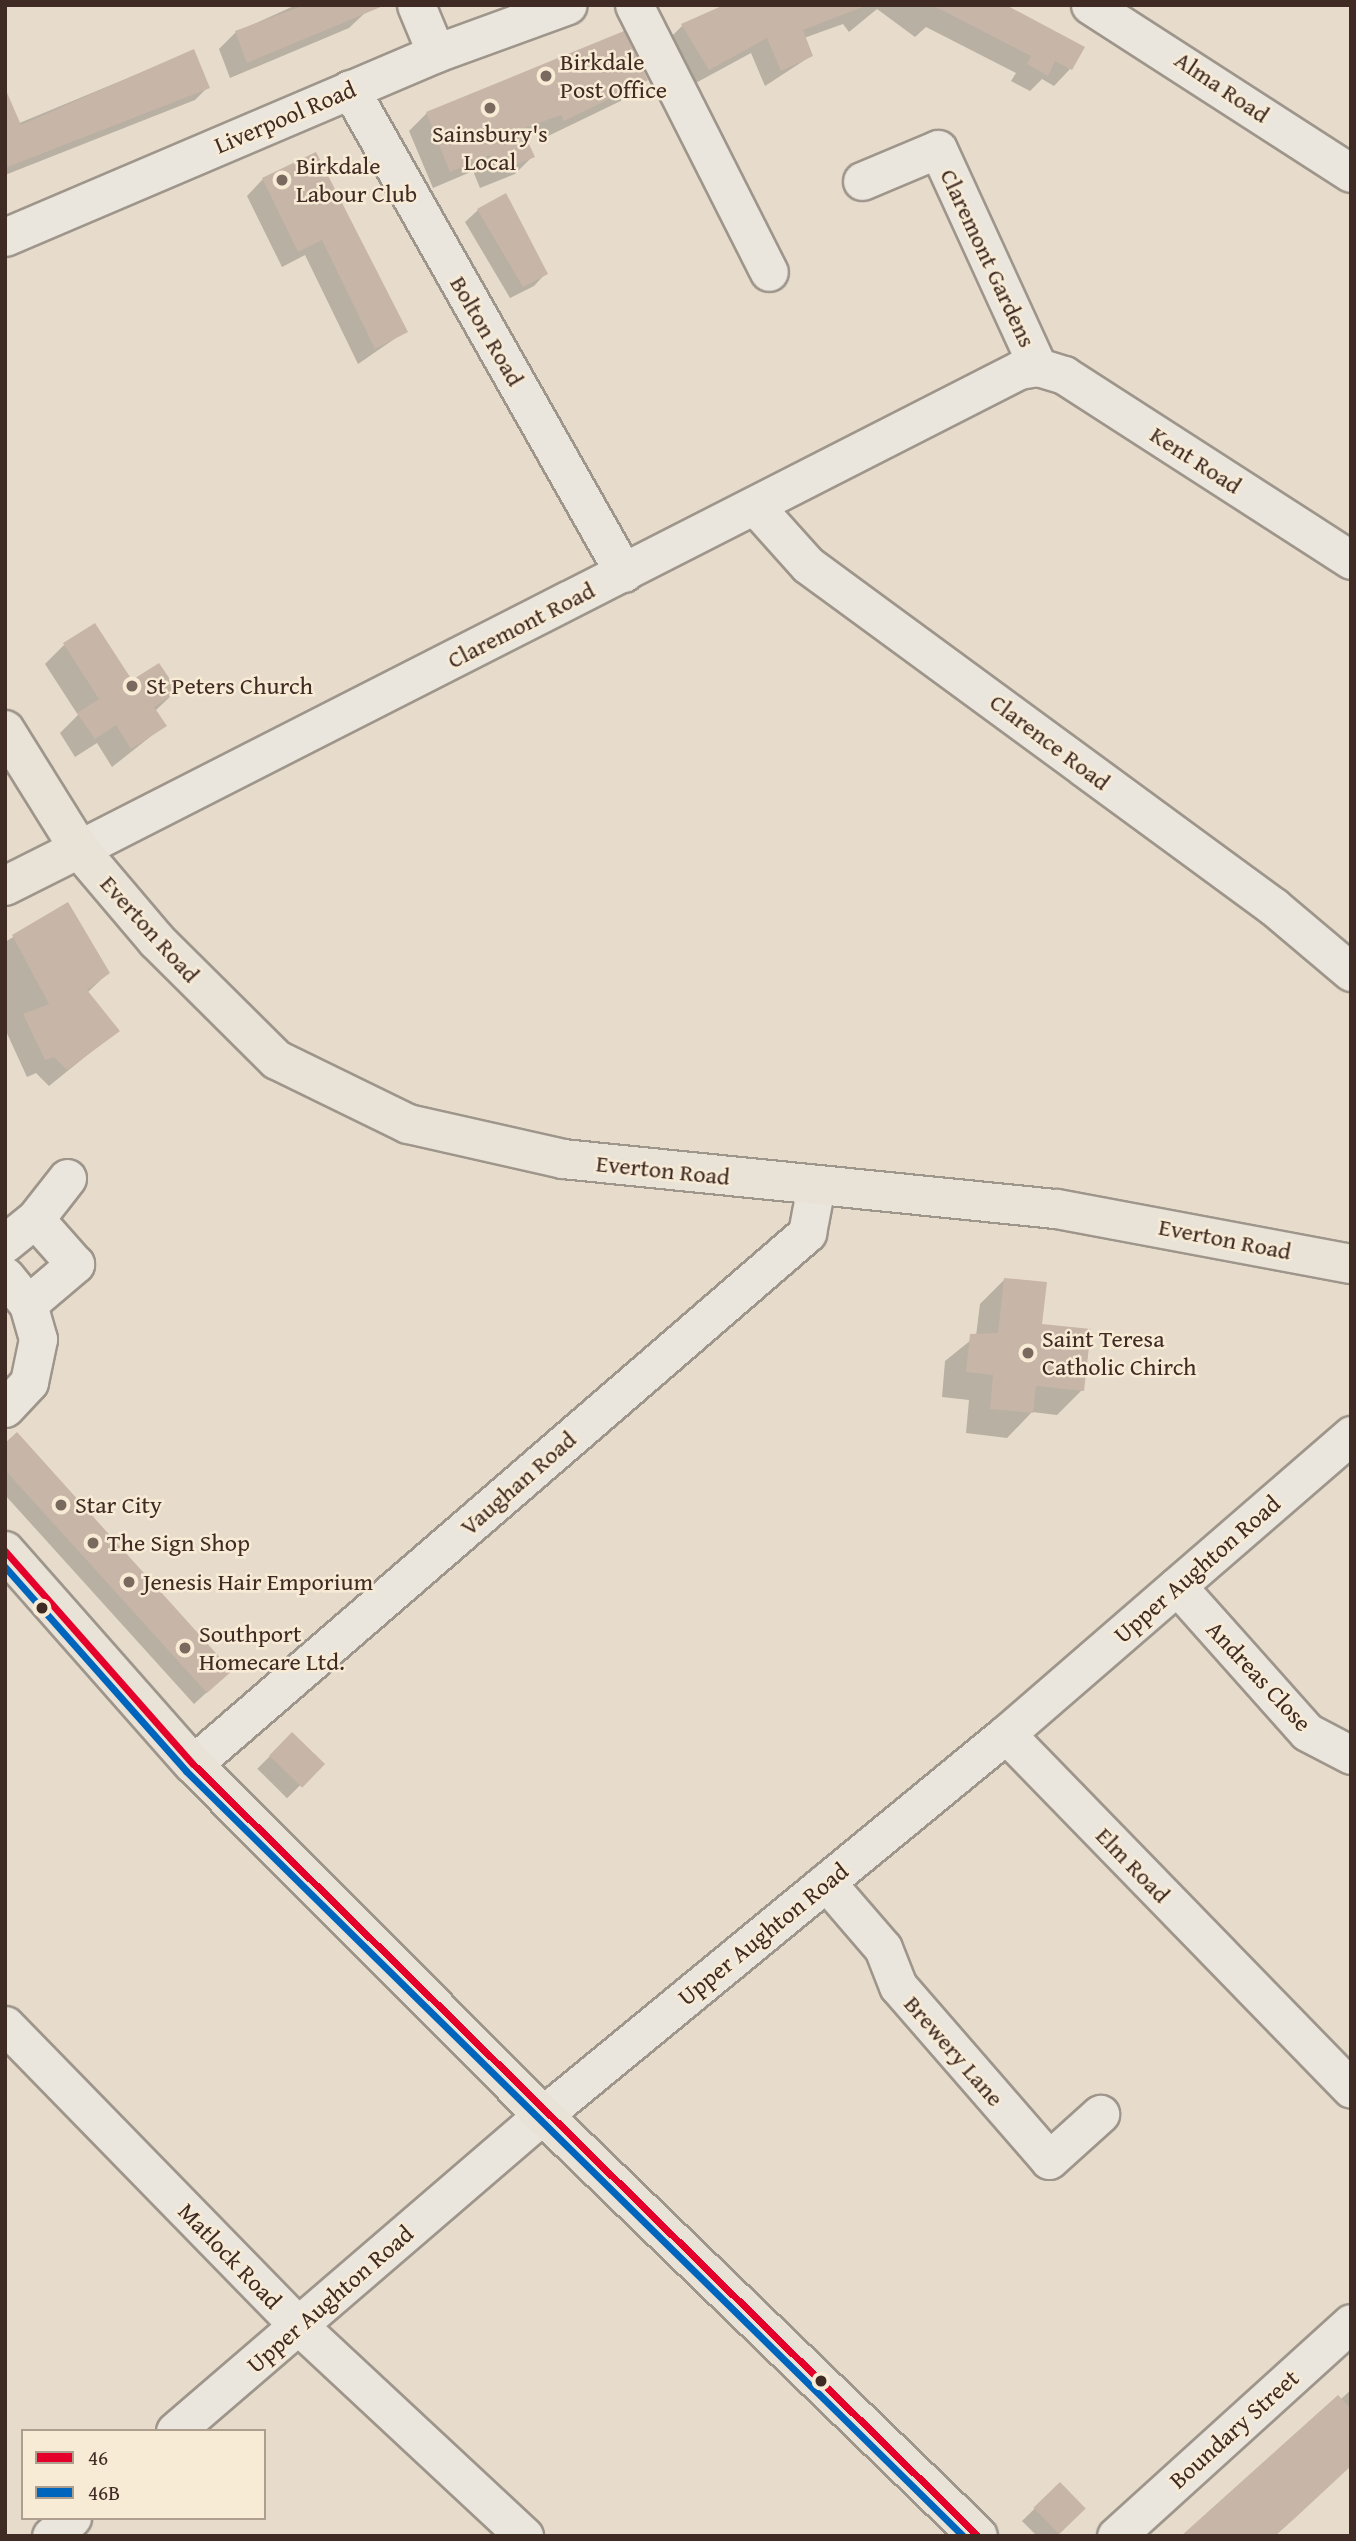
<!DOCTYPE html>
<style>
body{margin:0}
#map{position:relative;width:1356px;height:2541px;overflow:hidden;background:#e7dccb;font-family:"Gentium Book Plus",serif}
div>[style]{position:absolute}
.shadow>*{inset:0;background:#0003;transform-origin:0 0}
.building>*{inset:0;background:#c7b5a8;transform-origin:0 0}
.roads{filter:drop-shadow(2px 0 #9e958b) drop-shadow(-2px 0 #9e958b) drop-shadow(0 2px #9e958b) drop-shadow(0 -2px #9e958b)}
.minor>*{height:37px;margin:-18.5px;padding:0 18.5px;transform-origin:18.5px;border-radius:18.5px;background:#ebe6dd}
.major>*{height:38px;margin:-19px;padding:0 19px;transform-origin:19px;border-radius:19px;background:#e8e2d7}
.bus-1>*{height:7px;margin:-3.5px;padding:0 3.5px;transform-origin:3.5px;border-radius:3.5px;background:#e4002b}
.bus-2>*{height:7px;margin:-3.5px;padding:0 3.5px;transform-origin:3.5px;border-radius:3.5px;background:#0065bd}
.dots>*{width:19px;height:19px;translate:-50% -50%;box-sizing:border-box;border:4px solid #f7ebd5;border-radius:50%}
span{translate:-50% -50%;white-space:nowrap;text-align:center;line-height:1.15;-webkit-text-stroke:5px #f7ebd5;paint-order:stroke}
.poi-label{font-size:24px;color:#402b24}
.left{translate:0 -50%;text-align:left}
.street-label{font-size:24px;color:#402b24}
.frame{position:absolute;inset:0;border:7px solid #402b24;pointer-events:none}
.legend{position:absolute;left:21px;top:2429px;width:245px;height:91px;box-sizing:border-box;background:#f7ebd5;border:2px solid #ae9e8e;margin:0;padding:9px 12px;list-style:none;font-size:21px;color:#402b24}
.legend li{display:flex;align-items:center;gap:14px;height:35px}
.legend b{width:35px;border:2px solid #ae9e8e}
</style>
<div id="map">
<div class="shadow">
<div style="clip-path:polygon(296px 5px,363px 5px,366px 12px,349px 28px,230px 78px,219px 49px,236px 32px)"></div>
<div style="clip-path:polygon(744px 5px,1005px 5px,1070px 69px,1054px 86px,1042px 79px,1030px 91px,1011px 81px,1016px 73px,926px 27px,915px 37px,877px 9px,849px 32px,843px 24px,804px 38px,811px 56px,765px 86px,751px 53px,692px 85px,666px 42px,682px 26px)"></div>
<div style="clip-path:polygon(193px 51px,208px 87px,195px 100px,5px 175px,5px 129px)"></div>
<div style="clip-path:polygon(646px 80px,629px 97px,546px 137px,544px 131px,525px 138px,533px 156px,515px 174px,480px 188px,473px 171px,433px 188px,409px 131px,427px 113px)"></div>
<div style="clip-path:polygon(315px 154px,406px 331px,358px 364px,305px 255px,282px 267px,247px 196px,263px 179px)"></div>
<div style="clip-path:polygon(478px 210px,546px 273px,534px 286px,510px 298px,465px 222px)"></div>
<div style="clip-path:polygon(64px 645px,132px 683px,176px 691px,155px 711px,164px 726px,112px 767px,97px 743px,75px 757px,60px 733px,78px 715px,45px 664px)"></div>
<div style="clip-path:polygon(68px 904px,108px 973px,87px 993px,117px 1031px,49px 1086px,36px 1073px,27px 1077px,5px 1029px,5px 942px)"></div>
<div style="clip-path:polygon(1005px 1279px,1082px 1390px,1057px 1415px,1032px 1412px,1007px 1438px,966px 1433px,969px 1400px,942px 1397px,945px 1361px,976px 1336px,980px 1304px)"></div>
<div style="clip-path:polygon(5px 1445px,217px 1683px,194px 1704px,5px 1495px)"></div>
<div style="left:292px;top:1734px;width:42px;height:49px;rotate:45deg"></div>
<div style="clip-path:polygon(1351px 2390px,1351px 2465px,1186px 2536px)"></div>
<div style="clip-path:polygon(1060px 2484px,1084px 2509px,1056px 2536px,1037px 2536px,1022px 2521px)"></div>
</div>
<div class="building">
<div style="clip-path:polygon(305px 5px,383px 6px,247px 63px,235px 31px)"></div>
<div style="clip-path:polygon(724px 5px,862px 5px,863px 7px,803px 30px,813px 56px,781px 71px,767px 38px,709px 70px,681px 24px)"></div>
<div style="clip-path:polygon(932px 5px,1006px 5px,1085px 47px,1072px 70px,1055px 61px,1048px 76px,1027px 64px,1031px 56px)"></div>
<div style="clip-path:polygon(624px 31px,648px 80px,564px 121px,561px 115px,522px 129px,535px 157px,497px 172px,490px 155px,450px 172px,426px 112px)"></div>
<div style="clip-path:polygon(194px 49px,210px 88px,5px 168px,5px 88px,21px 125px)"></div>
<div style="clip-path:polygon(316px 152px,408px 332px,375px 349px,322px 240px,298px 252px,262px 178px)"></div>
<div style="clip-path:polygon(506px 193px,548px 274px,523px 287px,477px 209px)"></div>
<div style="clip-path:polygon(95px 623px,132px 680px,159px 663px,178px 691px,154px 707px,167px 726px,131px 749px,116px 725px,95px 739px,77px 713px,99px 699px,63px 643px)"></div>
<div style="clip-path:polygon(68px 902px,110px 973px,87px 990px,120px 1031px,67px 1070px,54px 1057px,45px 1060px,23px 1014px,49px 1004px,12px 935px)"></div>
<div style="clip-path:polygon(1004px 1278px,1047px 1282px,1042px 1324px,1091px 1329px,1084px 1391px,1036px 1386px,1033px 1413px,990px 1409px,993px 1375px,966px 1372px,970px 1334px,998px 1333px)"></div>
<div style="clip-path:polygon(17px 1432px,232px 1671px,207px 1693px,5px 1470px,5px 1443px)"></div>
<div style="left:292px;top:1732px;width:46px;height:33px;rotate:44deg"></div>
<div style="clip-path:polygon(1338px 2395px,1351px 2409px,1351px 2466px,1294px 2519px,1275px 2536px,1181px 2536px)"></div>
<div style="left:1060px;top:2482px;width:37px;height:37px;rotate:46deg"></div>
</div>
<div class="roads">
<div class="minor">
<div style="left:416px;top:5px;width:52px;rotate:67.4deg"></div>
<div style="left:634px;top:5px;width:299px;rotate:63.2deg"></div>
<div style="left:1090px;top:5px;width:310px;rotate:32.8deg"></div>
<div style="left:350px;top:89px;width:556px;rotate:60.49deg"></div>
<div style="left:862px;top:181px;width:82px;rotate:-22.8deg"></div>
<div style="left:938px;top:149px;width:240px;rotate:65.4deg"></div>
<div style="left:5px;top:237px;width:469px;rotate:-23.1deg"></div>
<div style="left:436px;top:53px;width:140px;rotate:-20deg"></div>
<div style="left:755px;top:506px;width:79px;rotate:48.1deg"></div>
<div style="left:808px;top:565px;width:578px;rotate:36.28deg"></div>
<div style="left:1274px;top:907px;width:101px;rotate:40.2deg"></div>
<div style="left:79px;top:849px;width:1055px;rotate:-27deg"></div>
<div style="left:1019px;top:370px;width:19px;rotate:-9deg"></div>
<div style="left:1038px;top:367px;width:27px;rotate:17deg"></div>
<div style="left:1064px;top:375px;width:341px;rotate:32.8deg"></div>
<div style="left:5px;top:1243px;width:38px;rotate:-39deg"></div>
<div style="left:5px;top:1276px;width:36px;rotate:51deg"></div>
<div style="left:5px;top:1408px;width:35px;rotate:-47deg"></div>
<div style="left:29px;top:1382px;width:44px;rotate:-78.2deg"></div>
<div style="left:38px;top:1339px;width:36px;rotate:-106deg"></div>
<div style="left:28px;top:1304px;width:62px;rotate:-40.4deg"></div>
<div style="left:75px;top:1264px;width:60px;rotate:-131.6deg"></div>
<div style="left:35px;top:1219px;width:52px;rotate:-52deg"></div>
<div style="left:1177px;top:1586px;width:195px;rotate:48.3deg"></div>
<div style="left:1307px;top:1732px;width:50px;rotate:27.6deg"></div>
<div style="left:1006px;top:1734px;width:495px;rotate:45.8deg"></div>
<div style="left:193px;top:1764px;width:812px;rotate:-40.85deg"></div>
<div style="left:807px;top:1233px;width:48px;rotate:-79.2deg"></div>
<div style="left:826px;top:1882px;width:87px;rotate:49.2deg"></div>
<div style="left:883px;top:1948px;width:41px;rotate:68.5deg"></div>
<div style="left:898px;top:1986px;width:230px;rotate:49deg"></div>
<div style="left:1049px;top:2160px;width:69px;rotate:-42deg"></div>
<div style="left:5px;top:2025px;width:421px;rotate:45.7deg"></div>
<div style="left:299px;top:2326px;width:308px;rotate:43deg"></div>
<div style="left:175px;top:2431px;width:485px;rotate:-40.7deg"></div>
<div style="left:543px;top:2115px;width:600px;rotate:-39.45deg"></div>
<div style="left:1006px;top:1734px;width:457px;rotate:-40.9deg"></div>
<div style="left:51px;top:2536px;width:28px;rotate:-41deg"></div>
<div style="left:1116px;top:2536px;width:317px;rotate:-42.2deg"></div>
</div>
<div class="major">
<div style="left:5px;top:730px;width:140px;rotate:58.1deg"></div>
<div style="left:79px;top:849px;width:121px;rotate:49.7deg"></div>
<div style="left:157px;top:941px;width:169px;rotate:44.8deg"></div>
<div style="left:277px;top:1060px;width:146px;rotate:26deg"></div>
<div style="left:408px;top:1124px;width:159px;rotate:12.7deg"></div>
<div style="left:563px;top:1159px;width:497px;rotate:5.8deg"></div>
<div style="left:1057px;top:1209px;width:299px;rotate:10.6deg"></div>
<div style="left:5px;top:886px;width:83px;rotate:-26.6deg"></div>
<div style="left:5px;top:1551px;width:284px;rotate:48.6deg"></div>
<div style="left:193px;top:1764px;width:496px;rotate:45.1deg"></div>
<div style="left:543px;top:2115px;width:605px;rotate:44.06deg"></div>
</div>
</div>
<div class="bus-1">
<div style="left:5px;top:1551px;width:284px;rotate:48.6deg"></div>
<div style="left:193px;top:1764px;width:1101px;rotate:44.52deg"></div>
</div>
<div class="bus-2">
<div style="left:5px;top:1567px;width:273px;rotate:48.4deg"></div>
<div style="left:186px;top:1771px;width:1090px;rotate:44.55deg"></div>
</div>
<div class="dots">
<div style="left:546px;top:76px;background:#7a695e"></div>
<div style="left:490px;top:108px;background:#7a695e"></div>
<div style="left:282px;top:180px;background:#7a695e"></div>
<div style="left:132px;top:686px;background:#7a695e"></div>
<div style="left:1028px;top:1353px;background:#7a695e"></div>
<div style="left:61px;top:1505px;background:#7a695e"></div>
<div style="left:93px;top:1543px;background:#7a695e"></div>
<div style="left:129px;top:1582px;background:#7a695e"></div>
<div style="left:42px;top:1608px;background:#402b24"></div>
<div style="left:185px;top:1648px;background:#7a695e"></div>
<div style="left:821px;top:2381px;background:#402b24"></div>
</div>
<div class="poi-label">
<span class="left" style="left:560px;top:76px">Birkdale<br>Post Office</span>
<span style="left:490px;top:148px">Sainsbury's<br>Local</span>
<span class="left" style="left:296px;top:180px">Birkdale<br>Labour Club</span>
<span class="left" style="left:146px;top:686px">St Peters Church</span>
<span class="left" style="left:1042px;top:1353px">Saint Teresa<br>Catholic Chirch</span>
<span class="left" style="left:75px;top:1505px">Star City</span>
<span class="left" style="left:107px;top:1543px">The Sign Shop</span>
<span class="left" style="left:143px;top:1582px">Jenesis Hair Emporium</span>
<span class="left" style="left:199px;top:1648px">Southport<br>Homecare Ltd.</span>
</div>
<div class="street-label">
<span style="left:1222px;top:87px;rotate:34deg">Alma Road</span>
<span style="left:285px;top:117px;rotate:-23deg">Liverpool Road</span>
<span style="left:988px;top:258px;rotate:65deg">Claremont Gardens</span>
<span style="left:487px;top:331px;rotate:60deg">Bolton Road</span>
<span style="left:1196px;top:460px;rotate:33deg">Kent Road</span>
<span style="left:521px;top:625px;rotate:-27deg">Claremont Road</span>
<span style="left:1050px;top:742px;rotate:37deg">Clarence Road</span>
<span style="left:150px;top:929px;rotate:48deg">Everton Road</span>
<span style="left:663px;top:1170px;rotate:6deg">Everton Road</span>
<span style="left:1225px;top:1239px;rotate:11deg">Everton Road</span>
<span style="left:518px;top:1483px;rotate:-41deg">Vaughan Road</span>
<span style="left:1197px;top:1569px;rotate:-41deg">Upper Aughton Road</span>
<span style="left:1259px;top:1676px;rotate:47deg">Andreas Close</span>
<span style="left:1133px;top:1865px;rotate:46deg">Elm Road</span>
<span style="left:763px;top:1934px;rotate:-39deg">Upper Aughton Road</span>
<span style="left:954px;top:2051px;rotate:49deg">Brewery Lane</span>
<span style="left:230px;top:2256px;rotate:46deg">Matlock Road</span>
<span style="left:330px;top:2299px;rotate:-41deg">Upper Aughton Road</span>
<span style="left:1234px;top:2429px;rotate:-42deg">Boundary Street</span>
</div>
<div class="frame"></div>
<ul class="legend">
<li><b style="height:9px;background:#e4002b"></b>46</li>
<li><b style="height:9px;background:#0065bd"></b>46B</li>
</ul>
</div>
